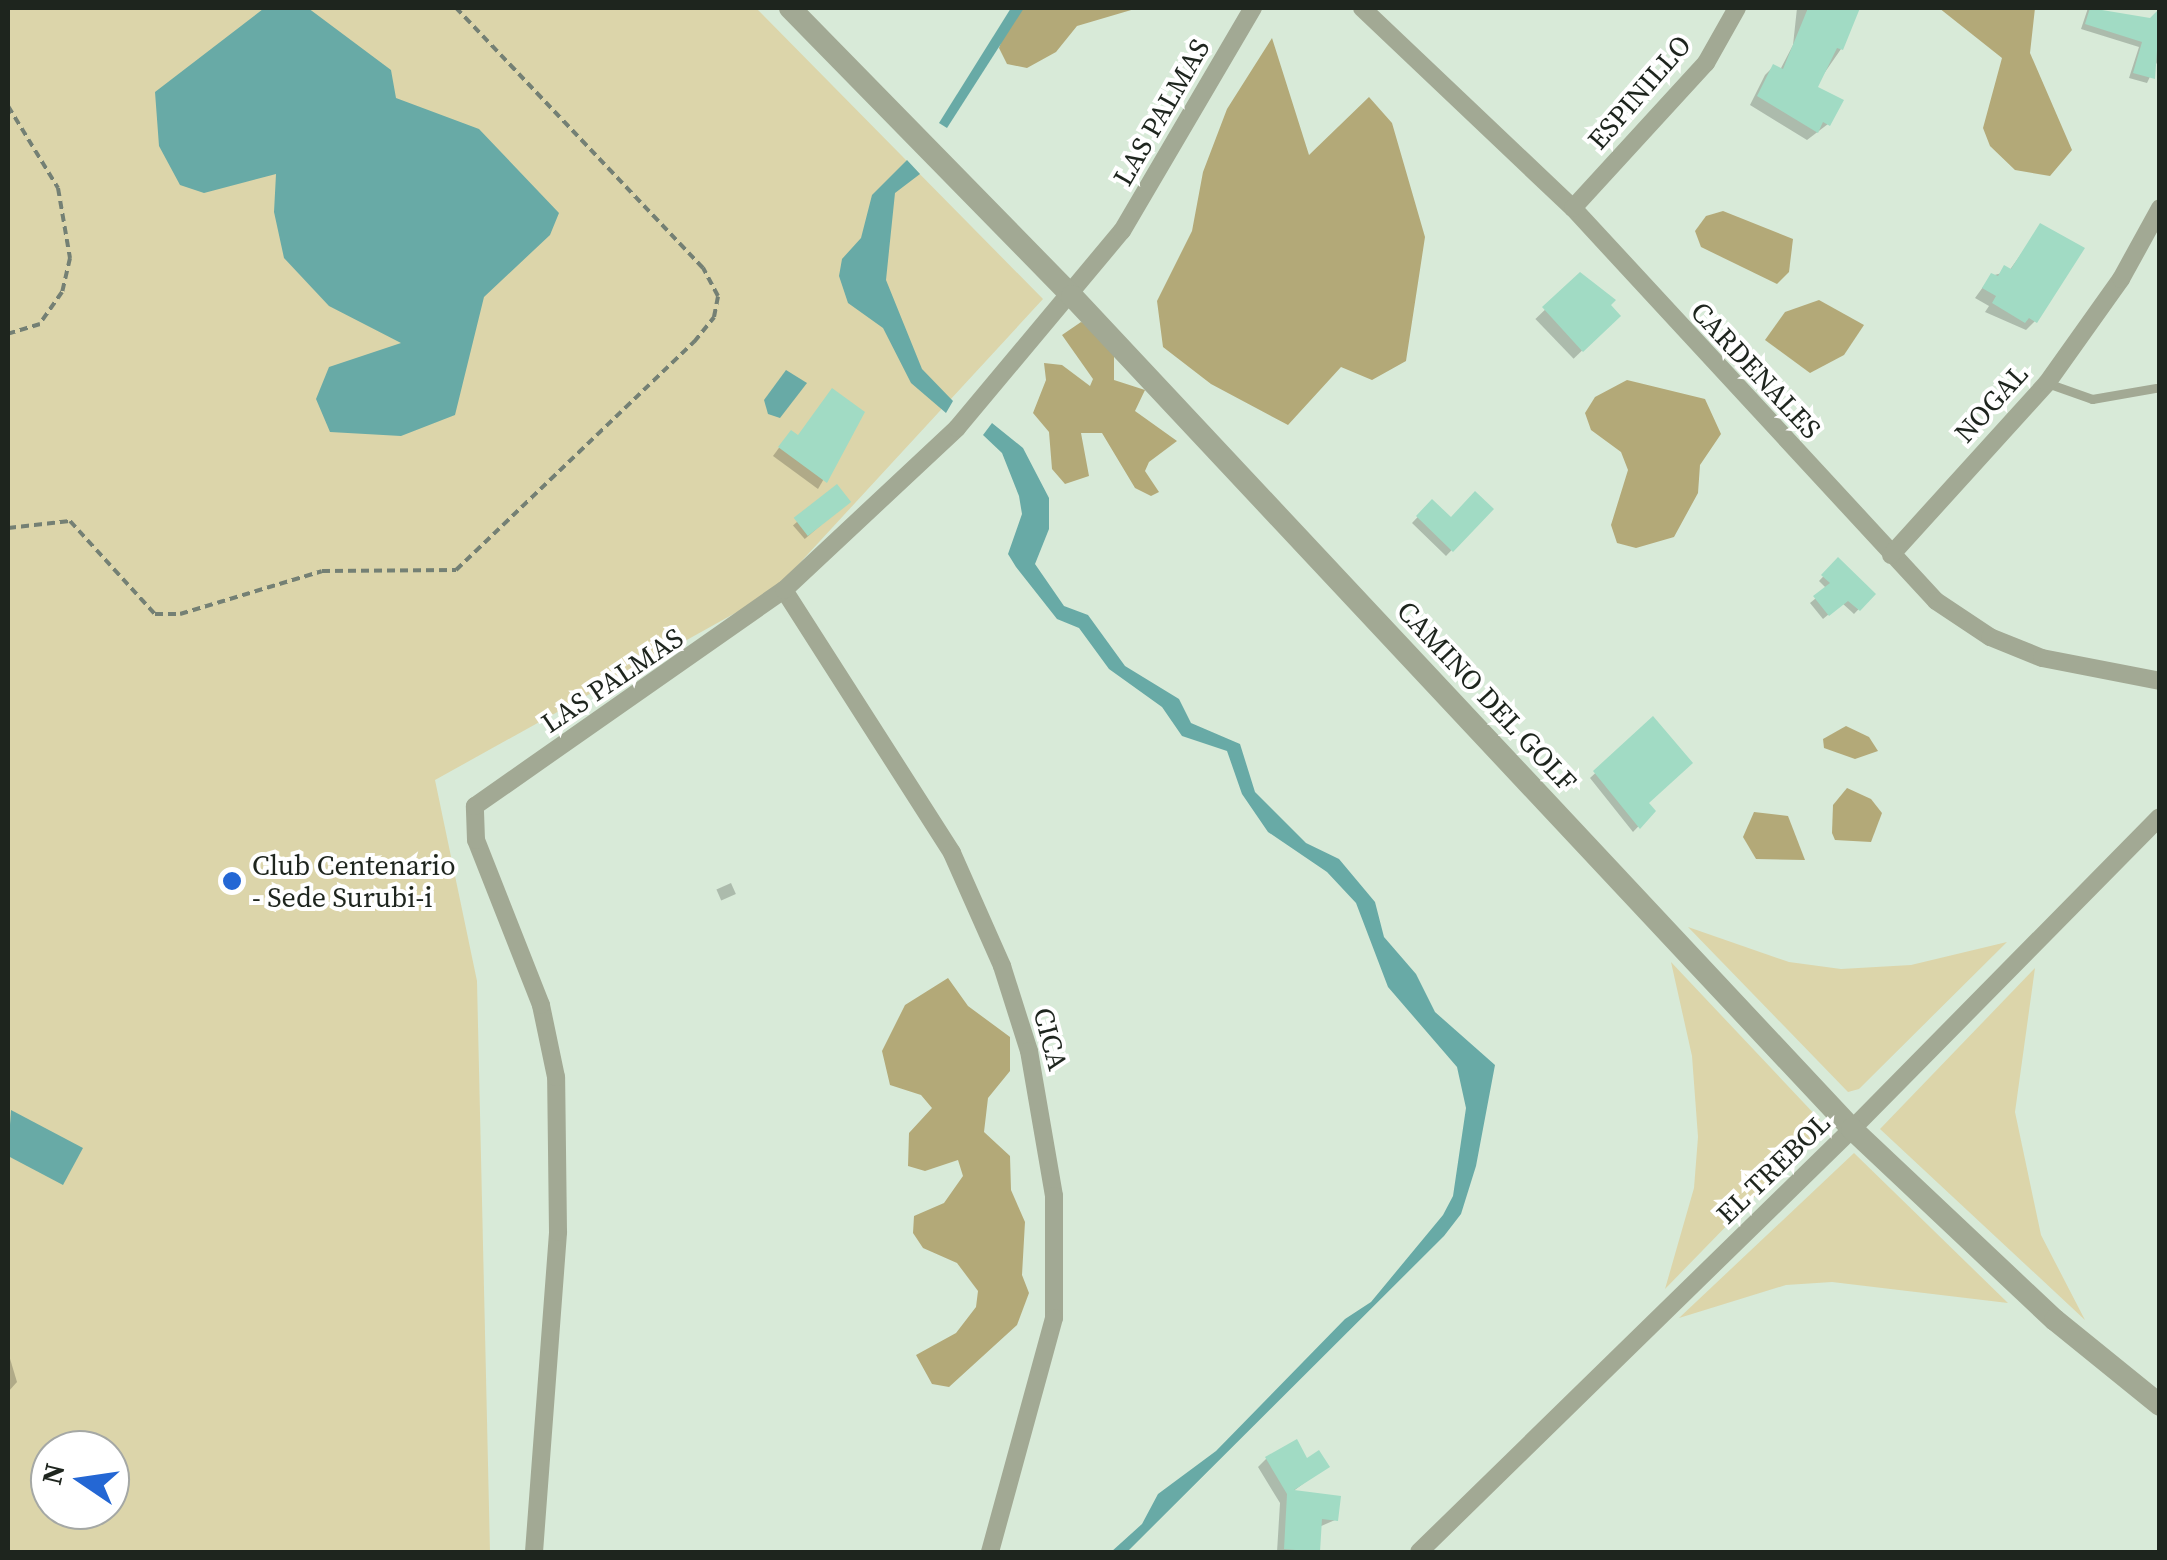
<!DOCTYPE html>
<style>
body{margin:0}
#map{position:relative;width:2167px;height:1560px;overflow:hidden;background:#d8ead8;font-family:"Source Serif 4",serif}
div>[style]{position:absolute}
.green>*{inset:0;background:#dcd5aa}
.forest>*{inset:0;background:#b3a978}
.water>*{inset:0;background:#68aaa6}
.shadow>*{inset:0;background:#0003;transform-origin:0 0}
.building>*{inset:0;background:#a1dbc4;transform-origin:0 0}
.path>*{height:4px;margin-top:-2px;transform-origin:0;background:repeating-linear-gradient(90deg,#748074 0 8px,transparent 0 13px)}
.service>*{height:9px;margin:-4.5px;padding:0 4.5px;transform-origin:4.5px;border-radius:4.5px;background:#a2a994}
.minor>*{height:18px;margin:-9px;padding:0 9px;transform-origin:9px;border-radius:9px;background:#a2a994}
.tertiary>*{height:22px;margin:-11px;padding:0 11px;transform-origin:11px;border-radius:11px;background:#a2a994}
.dots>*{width:28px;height:28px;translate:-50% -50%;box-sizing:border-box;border:5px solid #fff;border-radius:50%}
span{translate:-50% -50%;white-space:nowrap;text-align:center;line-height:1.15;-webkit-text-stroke:8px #fff;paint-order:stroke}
.street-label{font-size:28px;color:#1e251e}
.poi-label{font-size:28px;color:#1e251e}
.left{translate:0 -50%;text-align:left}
.frame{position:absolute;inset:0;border:10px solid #1e251e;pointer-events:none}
.north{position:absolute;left:30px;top:1430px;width:100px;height:100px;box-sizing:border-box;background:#fff;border:2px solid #a5a8a5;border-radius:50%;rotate:283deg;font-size:28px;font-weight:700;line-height:40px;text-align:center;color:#1e251e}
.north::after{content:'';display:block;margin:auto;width:35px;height:45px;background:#2467d4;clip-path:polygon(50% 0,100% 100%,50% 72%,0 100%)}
</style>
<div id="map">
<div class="green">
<div style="clip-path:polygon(evenodd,8px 8px,756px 8px,1043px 299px,773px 592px,435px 780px,477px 981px,490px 1552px,8px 1552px,8px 8px,50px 1450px,110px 1450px,110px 1510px,50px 1510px,50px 1450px)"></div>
<div style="clip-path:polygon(1688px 927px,1789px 962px,1841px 969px,1911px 965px,2007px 942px,1859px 1089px,1848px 1092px)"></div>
<div style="clip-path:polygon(1671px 962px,1820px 1120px,1815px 1135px,1665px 1289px,1694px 1188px,1698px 1137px,1692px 1056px)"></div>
<div style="clip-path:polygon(2035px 968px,2015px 1112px,2041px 1235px,2085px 1320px,1880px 1129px)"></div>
<div style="clip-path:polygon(1854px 1153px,2008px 1303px,1832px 1282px,1786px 1285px,1679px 1318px)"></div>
</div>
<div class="forest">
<div style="clip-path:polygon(1014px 8px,1138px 8px,1077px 26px,1056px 52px,1027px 68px,1007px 64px,999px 48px)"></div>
<div style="clip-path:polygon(1939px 8px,2035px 8px,2030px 53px,2072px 150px,2050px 176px,2015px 170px,1990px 146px,1983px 128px,2002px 58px)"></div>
<div style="clip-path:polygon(1272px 38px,1309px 155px,1369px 97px,1392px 123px,1425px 237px,1406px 361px,1372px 380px,1341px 367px,1288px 425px,1211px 384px,1163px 347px,1157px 301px,1192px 231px,1203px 172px,1227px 109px)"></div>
<div style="clip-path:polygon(1723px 211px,1793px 239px,1789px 272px,1777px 284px,1701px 247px,1695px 231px,1706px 216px)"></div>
<div style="clip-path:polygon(1819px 300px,1864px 325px,1844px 355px,1810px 373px,1765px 340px,1785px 312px)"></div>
<div style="clip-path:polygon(1081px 322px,1103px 332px,1114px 345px,1114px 380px,1145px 390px,1135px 411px,1177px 441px,1149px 462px,1145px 471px,1159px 492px,1151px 496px,1135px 488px,1102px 433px,1081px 433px,1089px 476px,1065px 484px,1052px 469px,1049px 432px,1033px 413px,1046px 380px,1044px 363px,1062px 365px,1090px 386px,1093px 379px,1062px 335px)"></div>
<div style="clip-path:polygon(1627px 380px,1705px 399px,1721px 434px,1700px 465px,1698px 493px,1674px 537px,1636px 548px,1617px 543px,1611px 525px,1628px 470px,1621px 452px,1591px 430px,1585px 413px,1595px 397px)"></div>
<div style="clip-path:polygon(1846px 726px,1869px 737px,1878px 751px,1855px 759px,1824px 748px,1823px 739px)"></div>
<div style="clip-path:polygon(1847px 788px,1871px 799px,1882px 813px,1871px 842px,1835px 840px,1832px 833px,1833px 805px)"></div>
<div style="clip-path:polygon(1754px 812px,1788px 816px,1805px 860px,1756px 859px,1743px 837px)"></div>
<div style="clip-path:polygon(948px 978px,968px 1006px,1010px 1037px,1010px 1071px,988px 1098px,984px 1132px,1010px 1156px,1011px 1190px,1025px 1222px,1022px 1275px,1029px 1293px,1017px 1325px,949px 1387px,932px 1384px,916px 1355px,956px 1333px,976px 1307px,978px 1291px,957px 1263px,923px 1248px,913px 1233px,914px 1216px,944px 1203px,963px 1176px,958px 1160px,925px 1171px,908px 1166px,909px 1133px,932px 1108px,921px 1095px,890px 1085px,882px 1051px,905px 1005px)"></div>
</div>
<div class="water">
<div style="clip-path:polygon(308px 8px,391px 70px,396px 98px,479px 129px,559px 213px,550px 235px,484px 297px,455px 415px,401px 436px,330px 432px,316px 399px,329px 367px,401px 343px,329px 306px,284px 258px,274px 212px,276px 174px,204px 193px,180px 185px,159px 146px,155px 92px,263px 9px)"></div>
<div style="clip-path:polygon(1011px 8px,1024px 8px,947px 128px,939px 123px)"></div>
<div style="clip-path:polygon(907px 160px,920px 174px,895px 193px,886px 280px,922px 369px,953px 401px,946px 413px,911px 383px,883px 328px,848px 303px,839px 276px,842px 259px,861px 238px,872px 195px)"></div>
<div style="clip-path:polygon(786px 370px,807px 383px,780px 418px,768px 414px,764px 400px)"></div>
<div style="clip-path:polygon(992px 423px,1023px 448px,1049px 498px,1049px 529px,1035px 564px,1064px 606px,1088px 615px,1125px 666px,1179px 699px,1191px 723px,1240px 744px,1255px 792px,1306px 843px,1339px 859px,1375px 902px,1384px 937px,1416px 974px,1435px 1012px,1495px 1065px,1476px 1166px,1461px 1214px,1444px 1236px,1127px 1552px,1111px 1552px,1142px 1524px,1158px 1494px,1216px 1451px,1345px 1319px,1371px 1302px,1443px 1215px,1453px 1196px,1466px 1108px,1457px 1067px,1388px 987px,1356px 903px,1327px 872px,1268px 832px,1242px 794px,1227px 751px,1182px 736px,1162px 707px,1109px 669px,1079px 628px,1057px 619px,1016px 567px,1008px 554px,1022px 514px,1019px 496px,1002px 453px,983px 435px)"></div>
<div style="clip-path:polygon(11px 1110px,83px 1148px,63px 1185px,8px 1156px)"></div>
</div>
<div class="shadow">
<div style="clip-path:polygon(1797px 8px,1856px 11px,1841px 49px,1814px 88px,1828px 124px,1807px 140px,1750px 105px,1765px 75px,1773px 67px,1780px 70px,1793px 45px)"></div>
<div style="clip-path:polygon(2088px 8px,2160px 23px,2160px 56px,2147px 83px,2129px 78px,2139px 47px,2081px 29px)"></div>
<div style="clip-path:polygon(2041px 226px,2035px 321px,2026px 330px,1985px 312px,1989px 306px,1975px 298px,1991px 276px,2009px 271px)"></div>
<div style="left:1580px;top:276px;width:55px;height:62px;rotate:46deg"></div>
<div style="clip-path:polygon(862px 413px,818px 489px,773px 456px,784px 441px)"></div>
<div style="left:836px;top:488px;width:18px;height:57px;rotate:49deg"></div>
<div style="clip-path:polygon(1432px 502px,1451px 520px,1491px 509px,1446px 556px,1412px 523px)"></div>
<div style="clip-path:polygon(1838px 561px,1873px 594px,1854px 614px,1842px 603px,1823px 619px,1810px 603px,1827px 589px,1819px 581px)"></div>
<div style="clip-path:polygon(1653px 720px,1646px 803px,1653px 811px,1633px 832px,1590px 778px)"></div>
<div style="left:731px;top:883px;width:12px;height:16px;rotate:66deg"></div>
<div style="clip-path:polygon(8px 1352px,17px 1382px,8px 1392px)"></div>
<div style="clip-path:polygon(1266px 1459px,1327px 1466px,1292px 1492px,1335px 1520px,1319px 1527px,1315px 1552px,1277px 1552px,1280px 1503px,1258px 1467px)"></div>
</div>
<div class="building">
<div style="clip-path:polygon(1808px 8px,1860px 8px,1843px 50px,1837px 48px,1818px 87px,1844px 100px,1830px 126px,1823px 122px,1818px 133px,1757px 96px,1773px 64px,1783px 69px)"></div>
<div style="clip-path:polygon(2090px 8px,2150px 18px,2160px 8px,2155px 79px,2133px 73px,2142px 42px,2085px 24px)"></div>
<div style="clip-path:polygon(2040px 223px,2085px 248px,2037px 323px,2029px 318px,2025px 323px,1992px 303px,1996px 296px,1982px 288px,1991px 273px,1998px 276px,2004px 265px,2011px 269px)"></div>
<div style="clip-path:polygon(1580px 272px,1616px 300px,1611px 305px,1621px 316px,1583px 352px,1542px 307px)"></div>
<div style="clip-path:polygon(832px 388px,865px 412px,827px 483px,778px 447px,791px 430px,798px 435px)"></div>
<div style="left:837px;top:484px;width:23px;height:55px;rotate:52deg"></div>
<div style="clip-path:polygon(1475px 491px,1494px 509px,1453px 552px,1416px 516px,1432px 499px,1451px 517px)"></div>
<div style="clip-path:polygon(1838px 557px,1876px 594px,1860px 611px,1848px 601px,1829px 616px,1813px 596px,1830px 583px,1821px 575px)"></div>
<div style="clip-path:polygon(1653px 716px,1693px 763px,1649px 803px,1656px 811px,1640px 829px,1593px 771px)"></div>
<div style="clip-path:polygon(1297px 1439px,1307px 1458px,1319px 1450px,1330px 1467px,1294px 1490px,1341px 1496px,1338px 1521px,1322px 1519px,1320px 1552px,1284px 1549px,1287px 1494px,1265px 1457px)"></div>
</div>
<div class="path">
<div style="left:8px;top:106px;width:96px;rotate:58.6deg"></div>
<div style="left:58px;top:188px;width:71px;rotate:80.3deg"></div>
<div style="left:70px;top:258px;width:35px;rotate:103deg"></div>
<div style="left:62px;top:292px;width:39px;rotate:125deg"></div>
<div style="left:40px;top:324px;width:34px;rotate:163deg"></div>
<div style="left:8px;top:528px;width:62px;rotate:-6.4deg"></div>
<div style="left:70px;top:521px;width:126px;rotate:47.6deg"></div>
<div style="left:155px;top:614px;width:25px"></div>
<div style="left:180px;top:614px;width:148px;rotate:-16.8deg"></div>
<div style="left:322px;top:571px;width:134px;rotate:-0.4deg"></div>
<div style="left:456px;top:570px;width:330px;rotate:-43.8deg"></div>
<div style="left:694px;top:342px;width:32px;rotate:-51deg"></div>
<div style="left:714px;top:317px;width:21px;rotate:-79deg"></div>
<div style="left:718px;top:296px;width:32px;rotate:-118deg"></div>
<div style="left:703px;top:268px;width:359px;rotate:-133.5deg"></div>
</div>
<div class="service">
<div style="left:2047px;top:383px;width:48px;rotate:19.6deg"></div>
<div style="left:2092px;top:399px;width:65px;rotate:-9.8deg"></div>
</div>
<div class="minor">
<div style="left:1362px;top:8px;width:291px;rotate:43.5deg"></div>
<div style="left:1573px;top:208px;width:535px;rotate:47.27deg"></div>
<div style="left:1936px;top:601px;width:65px;rotate:33.7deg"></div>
<div style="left:1990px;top:637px;width:56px;rotate:22deg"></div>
<div style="left:2042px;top:658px;width:120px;rotate:11deg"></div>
<div style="left:1573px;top:208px;width:197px;rotate:-47.5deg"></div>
<div style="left:1706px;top:63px;width:63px;rotate:-60.6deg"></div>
<div style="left:1891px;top:555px;width:232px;rotate:-47.8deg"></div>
<div style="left:2047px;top:383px;width:128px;rotate:-54.6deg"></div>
<div style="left:2121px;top:279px;width:81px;rotate:-61.2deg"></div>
<div style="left:784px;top:590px;width:312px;rotate:57.4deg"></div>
<div style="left:952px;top:853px;width:124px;rotate:66.1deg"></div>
<div style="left:1002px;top:966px;width:89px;rotate:72.4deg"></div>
<div style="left:1029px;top:1051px;width:147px;rotate:80.2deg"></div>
<div style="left:1054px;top:1196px;width:122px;rotate:90deg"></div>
<div style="left:1054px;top:1318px;width:243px;rotate:105.3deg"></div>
<div style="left:534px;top:1552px;width:321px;rotate:-85.7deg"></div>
<div style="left:558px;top:1232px;width:155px;rotate:-90.7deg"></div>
<div style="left:556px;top:1077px;width:74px;rotate:-101.8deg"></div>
<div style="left:541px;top:1005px;width:177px;rotate:-111.5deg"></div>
<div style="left:476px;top:840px;width:34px;rotate:-92deg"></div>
<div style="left:475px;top:806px;width:377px;rotate:-35deg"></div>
<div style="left:784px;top:590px;width:237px;rotate:-43.1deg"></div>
<div style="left:957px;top:428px;width:257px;rotate:-50.1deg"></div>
<div style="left:1122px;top:231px;width:259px;rotate:-59.6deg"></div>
<div style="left:1419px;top:1552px;width:605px;rotate:-44.33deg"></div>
<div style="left:1852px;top:1129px;width:438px;rotate:-45.4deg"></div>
</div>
<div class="tertiary">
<div style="left:790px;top:8px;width:403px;rotate:45.6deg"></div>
<div style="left:1072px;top:296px;width:1141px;rotate:46.88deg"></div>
<div style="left:1852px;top:1129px;width:279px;rotate:43.3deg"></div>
<div style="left:2055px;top:1320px;width:135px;rotate:39deg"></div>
</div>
<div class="dots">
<div style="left:232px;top:881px;background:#2467d4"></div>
</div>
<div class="street-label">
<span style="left:1639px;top:92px;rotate:-49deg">ESPINILLO</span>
<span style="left:1161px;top:112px;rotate:-60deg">LAS PALMAS</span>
<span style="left:1756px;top:370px;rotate:47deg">CARDENALES</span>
<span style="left:1991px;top:403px;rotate:-48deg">NOGAL</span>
<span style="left:612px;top:680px;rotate:-34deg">LAS PALMAS</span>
<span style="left:1487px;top:696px;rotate:47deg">CAMINO DEL GOLF</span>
<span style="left:1051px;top:1039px;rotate:75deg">CICA</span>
<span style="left:1773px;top:1168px;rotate:-44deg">EL TREBOL</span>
</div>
<div class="poi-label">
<span class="left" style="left:252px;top:881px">Club Centenario<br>- Sede Surubi-i</span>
</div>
<div class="frame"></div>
<div class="north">N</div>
</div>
